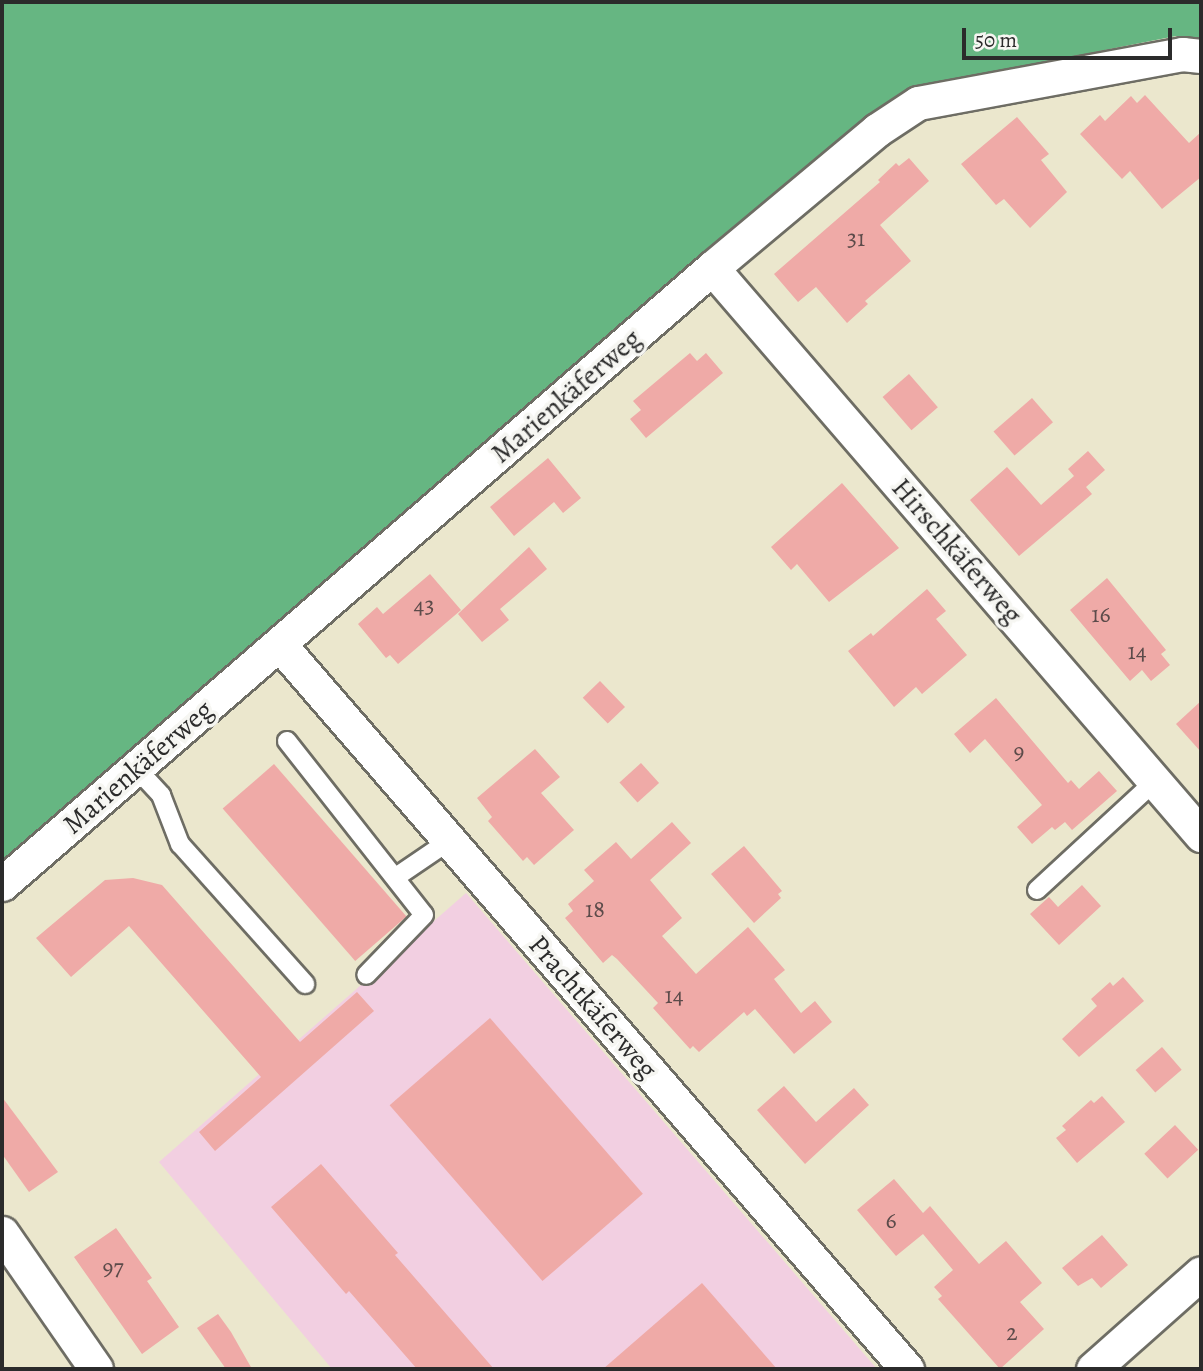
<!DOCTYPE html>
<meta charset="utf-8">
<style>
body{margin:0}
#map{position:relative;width:1203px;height:1371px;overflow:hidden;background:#ebe7cd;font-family:Alegreya,serif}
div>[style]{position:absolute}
.built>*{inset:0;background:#f2cfe1}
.forest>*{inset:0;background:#66b682}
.building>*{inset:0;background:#efaaa7;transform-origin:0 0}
.roads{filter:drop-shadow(2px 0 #6e6d64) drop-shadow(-2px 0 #6e6d64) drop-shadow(0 2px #6e6d64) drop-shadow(0 -2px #6e6d64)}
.lane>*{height:18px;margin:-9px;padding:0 9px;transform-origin:9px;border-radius:9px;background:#fff}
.street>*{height:33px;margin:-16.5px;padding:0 16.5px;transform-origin:16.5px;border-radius:16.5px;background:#fff}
span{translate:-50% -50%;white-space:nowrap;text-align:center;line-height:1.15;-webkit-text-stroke:7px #f6f6f2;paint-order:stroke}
.number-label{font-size:24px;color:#5c4b4a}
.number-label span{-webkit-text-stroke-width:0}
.street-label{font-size:28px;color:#2b2b2b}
.frame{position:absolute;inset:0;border:4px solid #2b2b2b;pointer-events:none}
.scale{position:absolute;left:962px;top:28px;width:210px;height:32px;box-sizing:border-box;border:4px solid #2b2b2b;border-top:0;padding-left:9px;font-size:21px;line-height:24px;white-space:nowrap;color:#2b2b2b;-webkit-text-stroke:5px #f6f6f2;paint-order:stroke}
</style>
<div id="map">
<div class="built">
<div style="clip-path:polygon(466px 893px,877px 1369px,332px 1369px,159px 1162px)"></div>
</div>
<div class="forest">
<div style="clip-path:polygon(2px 2px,1201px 2px,1201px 39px,1176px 36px,916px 87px,869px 115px,699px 256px,2px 868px)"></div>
</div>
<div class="building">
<div style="clip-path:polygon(1145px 95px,1189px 143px,1201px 132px,1201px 177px,1162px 209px,1130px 171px,1122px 179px,1080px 134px,1100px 115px,1105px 121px,1131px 96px,1137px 103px)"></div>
<div style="clip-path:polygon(1017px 117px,1049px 154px,1041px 160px,1067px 192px,1030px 228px,1004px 199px,996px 205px,961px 164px)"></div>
<div style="clip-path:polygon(909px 158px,929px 181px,880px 225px,911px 261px,865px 301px,868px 304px,847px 323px,816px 287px,798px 302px,774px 274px,880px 182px,878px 180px,896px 163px,899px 166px)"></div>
<div style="clip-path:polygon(690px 353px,697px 361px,706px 353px,723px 373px,646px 438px,630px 419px,641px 410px,633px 401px)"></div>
<div style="left:909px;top:374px;width:44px;height:35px;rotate:49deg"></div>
<div style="left:1032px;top:398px;width:32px;height:51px;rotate:49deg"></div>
<div style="clip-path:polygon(1088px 451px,1105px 470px,1086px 487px,1092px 494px,1019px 556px,970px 500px,1007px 467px,1041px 505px,1074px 476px,1068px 469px)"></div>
<div style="clip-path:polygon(548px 458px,581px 498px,563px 513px,554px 502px,514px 536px,490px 507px)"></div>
<div style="clip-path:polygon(842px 483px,899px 548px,829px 602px,797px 564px,791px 570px,771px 547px)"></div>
<div style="clip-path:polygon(529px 547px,547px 569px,500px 609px,509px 620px,482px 642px,458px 614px)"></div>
<div style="clip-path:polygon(430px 574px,461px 610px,398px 664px,390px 655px,386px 658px,358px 624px,377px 607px,383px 614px)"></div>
<div style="clip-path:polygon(1107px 578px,1166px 650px,1161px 654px,1170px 665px,1151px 681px,1142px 670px,1130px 681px,1070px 610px)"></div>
<div style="clip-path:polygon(927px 589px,946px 611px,936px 619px,967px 655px,922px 694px,916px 687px,894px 707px,848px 651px,871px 633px,873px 636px)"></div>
<div style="left:600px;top:681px;width:36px;height:24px;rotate:46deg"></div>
<div style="clip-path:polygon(996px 698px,1068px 783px,1071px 780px,1079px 789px,1099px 771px,1117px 791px,1072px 830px,1065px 822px,1055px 830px,1052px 827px,1032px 844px,1017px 827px,1042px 805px,985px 739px,970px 753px,954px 734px)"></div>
<div style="clip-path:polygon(1201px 701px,1201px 752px,1176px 724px)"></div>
<div style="clip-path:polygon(535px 749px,560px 777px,541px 793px,574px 830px,534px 865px,527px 857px,523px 861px,488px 821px,492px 817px,477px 798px)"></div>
<div style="left:641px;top:763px;width:27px;height:29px;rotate:48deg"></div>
<div style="left:274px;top:764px;width:202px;height:68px;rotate:49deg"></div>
<div style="clip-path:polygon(672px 822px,691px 843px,650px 880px,682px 918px,662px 936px,696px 974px,748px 927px,785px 970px,774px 979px,801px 1013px,815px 1001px,832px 1022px,794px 1054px,755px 1009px,747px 1016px,744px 1012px,699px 1052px,693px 1046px,690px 1049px,653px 1008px,658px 1003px,617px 959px,612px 955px,603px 963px,565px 918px,573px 911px,568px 904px,594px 881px,584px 870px,616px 842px,631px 859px)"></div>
<div style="clip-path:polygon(744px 846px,782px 891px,778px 894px,781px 898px,754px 923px,711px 874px)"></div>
<div style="clip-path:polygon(133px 878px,162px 885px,300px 1042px,357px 992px,374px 1011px,215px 1151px,199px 1132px,261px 1077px,129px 926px,71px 977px,36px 938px,105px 880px)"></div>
<div style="clip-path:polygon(1082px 885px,1101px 906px,1059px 945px,1030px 914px,1049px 897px,1058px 907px)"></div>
<div style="clip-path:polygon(1123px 977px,1144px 1001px,1079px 1057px,1062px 1039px,1097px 1006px,1091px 999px,1110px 982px,1113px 986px)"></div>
<div style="left:490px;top:1018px;width:233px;height:133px;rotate:49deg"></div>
<div style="left:1162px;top:1047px;width:30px;height:35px;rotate:49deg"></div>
<div style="clip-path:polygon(784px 1086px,816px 1122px,854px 1088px,869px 1105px,805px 1164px,757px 1110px)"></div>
<div style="clip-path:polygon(1102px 1096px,1125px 1122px,1077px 1163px,1056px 1138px,1066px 1130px,1062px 1126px,1091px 1100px,1094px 1103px)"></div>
<div style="clip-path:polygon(2px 1097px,58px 1172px,29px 1192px,2px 1154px)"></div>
<div style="left:1175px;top:1125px;width:34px;height:42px;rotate:47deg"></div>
<div style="clip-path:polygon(321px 1164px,398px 1253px,395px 1255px,494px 1369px,417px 1369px,349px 1291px,346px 1294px,271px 1207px)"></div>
<div style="clip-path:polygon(894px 1179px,923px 1213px,930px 1206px,979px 1264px,1006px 1241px,1042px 1283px,1020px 1302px,1044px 1329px,1000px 1369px,938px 1299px,942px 1296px,934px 1287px,953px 1270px,923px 1234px,896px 1256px,857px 1210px)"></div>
<div style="clip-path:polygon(116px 1228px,152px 1278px,147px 1281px,179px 1327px,142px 1354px,74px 1257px)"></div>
<div style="clip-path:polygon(1102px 1235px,1128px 1265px,1101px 1288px,1092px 1278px,1078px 1286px,1062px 1268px)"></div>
<div style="clip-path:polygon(702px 1283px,777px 1369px,603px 1369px)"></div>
<div style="clip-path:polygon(218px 1314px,231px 1332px,252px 1369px,226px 1369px,197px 1328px)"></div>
</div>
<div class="roads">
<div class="lane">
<div style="left:287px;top:741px;width:221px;rotate:51.8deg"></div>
<div style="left:424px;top:915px;width:83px;rotate:134deg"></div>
<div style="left:136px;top:768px;width:37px;rotate:47deg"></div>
<div style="left:161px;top:795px;width:53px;rotate:68.8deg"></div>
<div style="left:180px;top:844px;width:188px;rotate:48.2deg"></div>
<div style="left:396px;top:877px;width:64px;rotate:-34.2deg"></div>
<div style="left:1037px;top:890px;width:161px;rotate:-42.7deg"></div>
</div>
<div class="street">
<div style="left:712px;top:268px;width:749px;rotate:49.22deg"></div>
<div style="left:280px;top:645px;width:958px;rotate:49.11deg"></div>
<div style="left:2px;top:884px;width:940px;rotate:-40.95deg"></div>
<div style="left:712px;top:268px;width:215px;rotate:-39.9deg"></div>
<div style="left:877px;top:130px;width:49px;rotate:-33.4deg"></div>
<div style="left:918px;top:103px;width:269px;rotate:-10.5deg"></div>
<div style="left:1182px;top:54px;width:19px;rotate:6deg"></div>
<div style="left:2px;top:1233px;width:165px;rotate:55.3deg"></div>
<div style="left:1093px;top:1369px;width:144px;rotate:-41.6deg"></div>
</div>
</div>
<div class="number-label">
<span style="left:856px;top:239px">31</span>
<span style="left:424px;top:606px">43</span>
<span style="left:1101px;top:615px">16</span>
<span style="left:1137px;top:652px">14</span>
<span style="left:1019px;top:752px">9</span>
<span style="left:595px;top:910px">18</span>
<span style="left:674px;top:996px">14</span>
<span style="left:891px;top:1221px">6</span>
<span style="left:113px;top:1268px">97</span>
<span style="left:1012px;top:1333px">2</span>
</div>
<div class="street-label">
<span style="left:566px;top:396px;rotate:-41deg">Marienkäferweg</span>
<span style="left:957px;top:551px;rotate:49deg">Hirschkäferweg</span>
<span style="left:138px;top:767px;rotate:-41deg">Marienkäferweg</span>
<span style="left:593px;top:1007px;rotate:49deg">Prachtkäferweg</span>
</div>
<div class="frame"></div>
<div class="scale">50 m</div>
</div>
